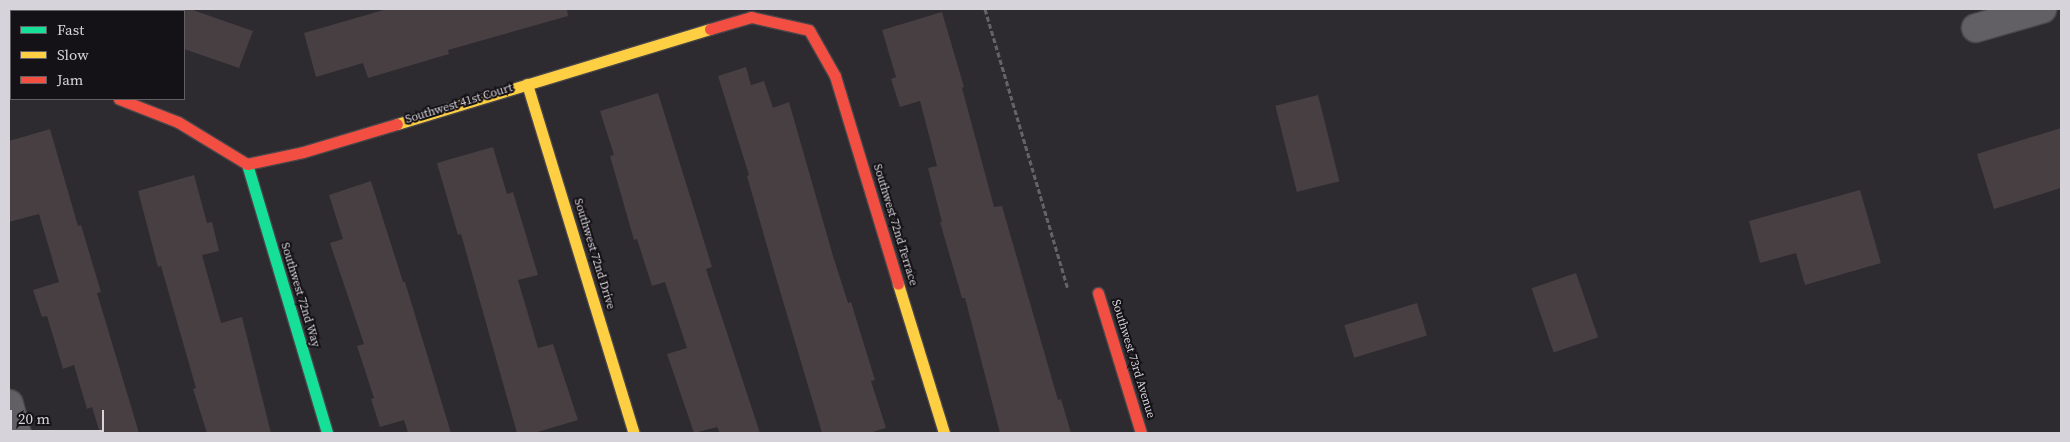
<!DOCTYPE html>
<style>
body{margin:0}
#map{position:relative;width:2070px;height:442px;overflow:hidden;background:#2d2a30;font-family:"Source Serif 4",serif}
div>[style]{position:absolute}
.building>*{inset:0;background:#473f41;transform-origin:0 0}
.path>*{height:3px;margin-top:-1.5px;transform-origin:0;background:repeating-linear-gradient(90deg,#656366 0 5px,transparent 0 7.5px)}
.roads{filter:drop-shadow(1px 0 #48464a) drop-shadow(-1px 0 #48464a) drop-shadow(0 1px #48464a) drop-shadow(0 -1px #48464a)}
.street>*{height:28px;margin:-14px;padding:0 14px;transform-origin:14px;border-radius:14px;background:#636065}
.fast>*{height:11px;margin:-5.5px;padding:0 5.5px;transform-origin:5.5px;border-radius:5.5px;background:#16e098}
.slow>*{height:11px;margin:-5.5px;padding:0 5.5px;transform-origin:5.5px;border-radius:5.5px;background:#ffcf43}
.jam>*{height:11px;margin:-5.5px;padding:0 5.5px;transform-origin:5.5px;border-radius:5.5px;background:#f24e42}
span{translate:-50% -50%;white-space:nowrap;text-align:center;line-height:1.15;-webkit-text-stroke:4px #151217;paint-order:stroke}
.street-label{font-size:12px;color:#d6d3da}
.frame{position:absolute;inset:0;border:10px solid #d6d3da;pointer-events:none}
.legend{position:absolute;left:10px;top:10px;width:175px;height:90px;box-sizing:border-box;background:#151217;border:1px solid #625f65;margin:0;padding:6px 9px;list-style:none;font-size:15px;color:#d6d3da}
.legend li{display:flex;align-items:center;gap:10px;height:25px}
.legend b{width:25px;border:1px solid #625f65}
.scale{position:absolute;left:10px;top:410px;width:94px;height:22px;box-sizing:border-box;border:2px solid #d6d3da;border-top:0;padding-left:6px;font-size:15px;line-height:18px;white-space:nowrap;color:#d6d3da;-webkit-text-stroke:4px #151217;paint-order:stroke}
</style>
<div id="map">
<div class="building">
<div style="clip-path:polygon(184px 9px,190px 9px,253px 31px,239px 68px,184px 49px)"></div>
<div style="clip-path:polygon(387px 9px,567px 9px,568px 16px,448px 50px,449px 54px,368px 78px,363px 63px,316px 77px,304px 33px)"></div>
<div style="clip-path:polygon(942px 12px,964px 87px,962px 88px,994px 207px,1002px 206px,1058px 400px,1061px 399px,1071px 433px,1000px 433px,965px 298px,962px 298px,940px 222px,942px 222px,928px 168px,937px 166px,920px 101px,900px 107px,891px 79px,896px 77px,882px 30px)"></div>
<div style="clip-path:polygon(746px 67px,751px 85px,764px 81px,773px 108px,789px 102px,833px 256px,848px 303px,851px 302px,875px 380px,871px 381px,886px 428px,869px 433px,822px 433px,775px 274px,747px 176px,749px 175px,718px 76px)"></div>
<div style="clip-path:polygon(658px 93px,712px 267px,706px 269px,760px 433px,720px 433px,717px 427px,694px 433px,667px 354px,687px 348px,665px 282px,652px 286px,637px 239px,634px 240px,610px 156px,614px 155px,600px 111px)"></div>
<div style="left:1318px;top:95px;width:89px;height:44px;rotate:76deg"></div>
<div style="clip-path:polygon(2061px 128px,2061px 188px,1994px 209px,1977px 154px)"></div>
<div style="clip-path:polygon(50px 129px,78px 226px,81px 225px,101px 292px,97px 293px,139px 433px,100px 433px,92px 407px,87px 409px,74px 365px,63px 369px,47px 316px,42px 317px,33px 290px,59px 282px,39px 214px,9px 222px,9px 141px)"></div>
<div style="clip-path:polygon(493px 147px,507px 194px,513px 192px,538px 275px,518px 280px,538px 348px,553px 344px,578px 420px,534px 433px,517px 433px,461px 234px,458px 235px,437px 163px)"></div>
<div style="clip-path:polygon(194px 175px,207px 223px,212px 222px,219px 251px,202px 255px,221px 323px,242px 317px,271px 433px,207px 433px,193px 389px,196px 388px,161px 266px,158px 267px,138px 191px)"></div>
<div style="clip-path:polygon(371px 181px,403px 282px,405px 282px,451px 433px,408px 433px,404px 420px,380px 427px,371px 399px,374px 398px,357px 346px,364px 344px,330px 243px,343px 239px,329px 195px)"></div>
<div style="clip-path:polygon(1860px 190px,1881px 263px,1805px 285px,1796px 253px,1760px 263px,1749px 221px)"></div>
<div style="left:1576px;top:273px;width:68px;height:47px;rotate:71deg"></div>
<div style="left:1417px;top:303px;width:34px;height:76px;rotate:73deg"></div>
</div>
<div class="path">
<div style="left:985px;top:9px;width:292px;rotate:73.5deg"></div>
</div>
<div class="roads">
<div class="street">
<div style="left:1976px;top:28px;width:69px;rotate:-16.1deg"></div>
<div style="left:9px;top:81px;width:2px"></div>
<div style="left:9px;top:404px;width:30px;rotate:75deg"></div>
</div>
<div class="fast">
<div style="left:247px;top:164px;width:281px;rotate:73.4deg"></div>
</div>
<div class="slow">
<div style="left:527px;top:84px;width:365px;rotate:73deg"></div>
<div style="left:397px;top:124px;width:327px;rotate:-16.9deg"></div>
<div style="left:898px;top:284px;width:156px;rotate:72.8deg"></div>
</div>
<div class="jam">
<div style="left:710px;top:29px;width:43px;rotate:-16.3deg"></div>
<div style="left:751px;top:17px;width:59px;rotate:12.6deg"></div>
<div style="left:809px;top:30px;width:53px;rotate:60.5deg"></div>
<div style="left:835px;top:76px;width:217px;rotate:73.1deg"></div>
<div style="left:119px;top:99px;width:63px;rotate:21.3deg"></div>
<div style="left:178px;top:122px;width:81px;rotate:31.3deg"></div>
<div style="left:247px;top:164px;width:57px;rotate:-12.1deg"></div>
<div style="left:303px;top:152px;width:98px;rotate:-16.6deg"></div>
<div style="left:1098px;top:293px;width:146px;rotate:72.9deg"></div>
</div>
</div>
<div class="street-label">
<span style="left:459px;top:104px;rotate:-17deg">Southwest 41st Court</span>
<span style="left:895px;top:225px;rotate:73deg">Southwest 72nd Terrace</span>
<span style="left:594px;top:254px;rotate:73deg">Southwest 72nd Drive</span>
<span style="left:300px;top:295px;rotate:73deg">Southwest 72nd Way</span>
<span style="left:1133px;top:359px;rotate:73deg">Southwest 73rd Avenue</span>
</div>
<div class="frame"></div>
<ul class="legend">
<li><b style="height:6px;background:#16e098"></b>Fast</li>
<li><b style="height:6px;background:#ffcf43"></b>Slow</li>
<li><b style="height:6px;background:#f24e42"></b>Jam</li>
</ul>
<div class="scale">20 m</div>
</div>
